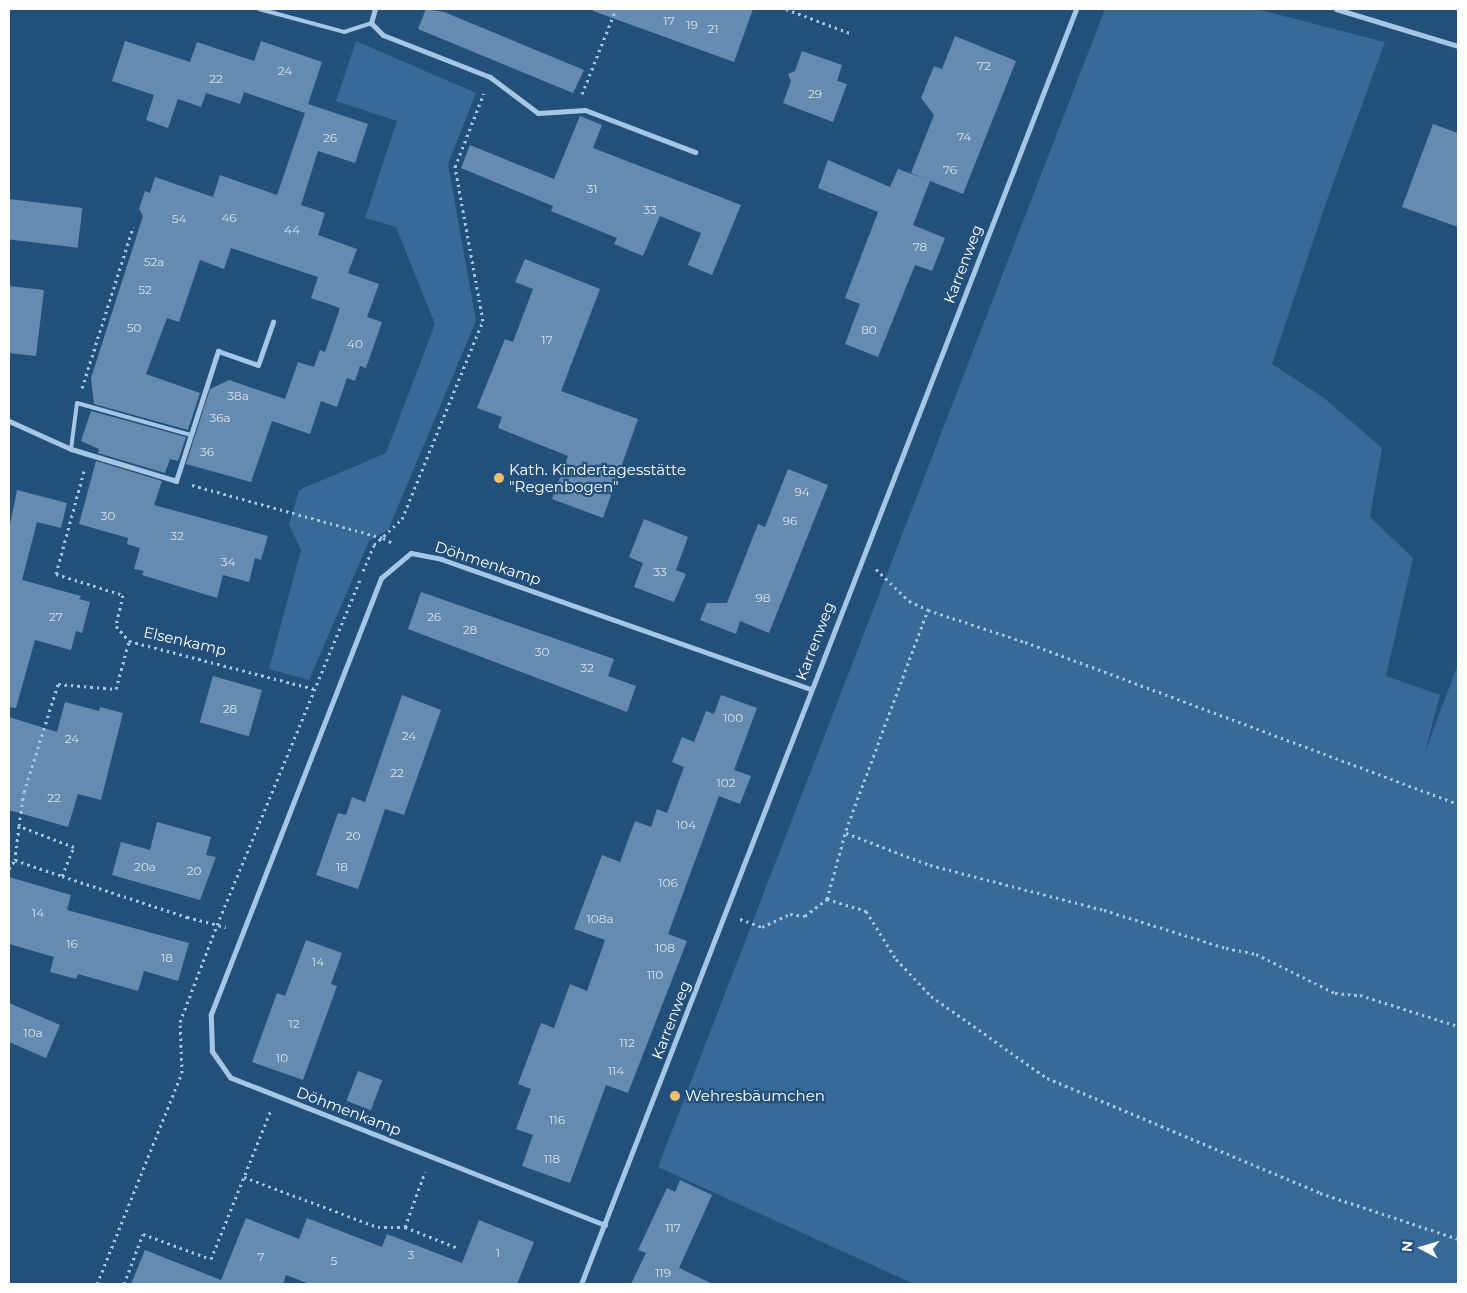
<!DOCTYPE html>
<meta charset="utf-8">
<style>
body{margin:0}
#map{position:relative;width:1467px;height:1293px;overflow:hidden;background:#23507a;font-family:Montserrat,sans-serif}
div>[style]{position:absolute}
.green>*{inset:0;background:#376a97}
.building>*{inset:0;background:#658bb0;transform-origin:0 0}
.path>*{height:3px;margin-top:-1.5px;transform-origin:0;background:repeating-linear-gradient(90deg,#a6c7e4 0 2.5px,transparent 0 6.5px)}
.service>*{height:4px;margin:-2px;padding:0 2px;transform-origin:2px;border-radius:2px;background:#a6c7e4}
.minor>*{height:5px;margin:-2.5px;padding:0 2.5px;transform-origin:2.5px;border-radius:2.5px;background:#a6c7e4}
.dots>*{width:14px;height:14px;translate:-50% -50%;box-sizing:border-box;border:2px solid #23507a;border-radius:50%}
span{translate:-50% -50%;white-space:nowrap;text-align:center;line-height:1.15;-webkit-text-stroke:4.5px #23507a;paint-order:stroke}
.number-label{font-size:12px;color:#d8e2eb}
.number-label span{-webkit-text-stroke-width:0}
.street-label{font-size:15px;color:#fff}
.poi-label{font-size:15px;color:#fff}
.left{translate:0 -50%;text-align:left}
.frame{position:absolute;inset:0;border:10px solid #fff;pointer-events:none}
.north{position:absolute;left:1397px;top:1223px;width:50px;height:50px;-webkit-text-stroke:4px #23507a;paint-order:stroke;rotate:276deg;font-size:14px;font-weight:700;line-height:20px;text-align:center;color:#fff}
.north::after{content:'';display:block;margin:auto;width:18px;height:22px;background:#fff;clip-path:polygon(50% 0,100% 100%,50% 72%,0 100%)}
</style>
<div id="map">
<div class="green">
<div style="clip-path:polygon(1105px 9px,1256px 9px,1385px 42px,1327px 200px,1272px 364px,1324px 398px,1382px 448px,1370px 517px,1413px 558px,1386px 676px,1440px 695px,1424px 755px,1458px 664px,1458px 1284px,914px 1284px,658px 1167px)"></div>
<div style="clip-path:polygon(356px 41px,476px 93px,448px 164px,476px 321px,388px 530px,369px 541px,309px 680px,269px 669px,301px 550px,289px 525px,299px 490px,386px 453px,435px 324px,396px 227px,365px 218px,397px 121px,336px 101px)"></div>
</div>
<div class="building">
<div style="clip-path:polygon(426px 9px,444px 12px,584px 70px,573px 93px,418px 29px)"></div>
<div style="clip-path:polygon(593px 9px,753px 9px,734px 62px,593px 11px)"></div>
<div style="clip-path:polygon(955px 36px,1016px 61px,963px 194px,930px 181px,913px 225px,945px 238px,932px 271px,915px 265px,878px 357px,845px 344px,860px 304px,845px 298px,878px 212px,818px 188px,828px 160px,890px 187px,898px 169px,926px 179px,911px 173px,934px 115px,921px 98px,934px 66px,942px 69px)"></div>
<div style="clip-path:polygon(125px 41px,190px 62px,197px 42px,254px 61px,261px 41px,322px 62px,308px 104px,368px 124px,355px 163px,318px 151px,301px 205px,325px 213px,318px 235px,357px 249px,348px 273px,379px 284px,367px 317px,382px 322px,366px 368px,360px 366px,355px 381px,347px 378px,337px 407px,321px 401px,310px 434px,272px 421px,251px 482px,186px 464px,210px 389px,229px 380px,285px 399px,298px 362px,314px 367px,320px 350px,325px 352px,340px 308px,311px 298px,318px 277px,231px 248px,224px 269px,200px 260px,179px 322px,167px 318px,146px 374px,200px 393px,188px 430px,94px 404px,91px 378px,143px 216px,139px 209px,145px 191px,150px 193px,155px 177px,213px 197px,220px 175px,277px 195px,305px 113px,244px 92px,240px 104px,206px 93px,201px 107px,178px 99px,168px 128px,146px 120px,154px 95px,112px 81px)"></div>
<div style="clip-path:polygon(802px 51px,842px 65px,837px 81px,847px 84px,833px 122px,783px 103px,791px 81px,788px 74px,795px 71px)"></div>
<div style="clip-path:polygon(580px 116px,602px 125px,593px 148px,741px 205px,712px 275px,688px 265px,701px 233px,660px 216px,643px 256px,614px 244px,617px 238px,551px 211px,553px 206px,461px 168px,470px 145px,554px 179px)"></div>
<div style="clip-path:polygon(1433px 124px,1458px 133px,1458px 227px,1402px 207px)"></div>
<div style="left:9px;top:199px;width:74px;height:40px;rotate:7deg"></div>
<div style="clip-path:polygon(525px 259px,600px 289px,561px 391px,638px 419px,603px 518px,552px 499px,568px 456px,498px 428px,502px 417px,477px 408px,505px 339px,513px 342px,533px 289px,515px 282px)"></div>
<div style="clip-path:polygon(9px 286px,44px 290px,36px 356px,9px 353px)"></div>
<div style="clip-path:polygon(91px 411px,186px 437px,178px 461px,170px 459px,165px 473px,98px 453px,99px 449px,81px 441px)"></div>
<div style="clip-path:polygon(96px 461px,162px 481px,154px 505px,268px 536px,261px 560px,255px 558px,249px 582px,223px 575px,217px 598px,142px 575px,144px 571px,134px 569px,140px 548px,127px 544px,128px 538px,79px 524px)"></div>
<div style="clip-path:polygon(788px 469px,828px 485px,769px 633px,740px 621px,736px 634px,700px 620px,707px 603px,727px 603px,758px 524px,765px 527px)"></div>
<div style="clip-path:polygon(17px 490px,67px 503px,61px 528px,37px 522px,22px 580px,81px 596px,79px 599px,90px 602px,82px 633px,76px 631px,71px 650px,35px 640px,16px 708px,9px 707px,9px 530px)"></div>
<div style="clip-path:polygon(644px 519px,688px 537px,676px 570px,686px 574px,674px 602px,634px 587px,643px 563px,629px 557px)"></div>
<div style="clip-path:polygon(421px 592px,614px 659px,608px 676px,636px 686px,627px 712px,408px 629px)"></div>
<div style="left:213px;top:676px;width:51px;height:48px;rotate:16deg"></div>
<div style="clip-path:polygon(402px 695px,441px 710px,404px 815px,385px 809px,358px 889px,316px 875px,338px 813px,346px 815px,352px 797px,365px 802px)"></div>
<div style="clip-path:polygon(721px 695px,757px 708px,734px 770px,751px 776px,740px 804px,719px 796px,668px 934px,687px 941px,628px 1093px,606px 1085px,570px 1183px,522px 1166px,533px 1135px,516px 1129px,531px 1089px,518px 1084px,541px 1023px,554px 1028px,570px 984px,587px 991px,605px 940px,574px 929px,602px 855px,620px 862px,635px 821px,651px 827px,657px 809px,667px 813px,684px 767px,672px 762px,682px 737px,694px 742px,706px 711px,714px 714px)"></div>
<div style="clip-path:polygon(65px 702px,99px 711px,100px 707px,123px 713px,101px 800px,78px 794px,68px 827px,9px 810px,9px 717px,57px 732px)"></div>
<div style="clip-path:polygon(157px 822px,211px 837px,206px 855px,216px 857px,200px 900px,112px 875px,121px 842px,150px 850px)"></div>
<div style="clip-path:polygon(9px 877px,71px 895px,67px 910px,189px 943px,178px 981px,144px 971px,138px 991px,78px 974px,76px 979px,50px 972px,54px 957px,9px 944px)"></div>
<div style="clip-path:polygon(306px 940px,342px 953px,331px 984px,337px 986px,303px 1080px,252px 1062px,277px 993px,285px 996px)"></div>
<div style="clip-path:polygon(9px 1003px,60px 1025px,46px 1058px,9px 1042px)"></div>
<div style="left:358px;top:1071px;width:26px;height:32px;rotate:21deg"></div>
<div style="clip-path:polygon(680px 1180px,712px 1195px,679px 1268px,713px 1284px,631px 1284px,646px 1253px,638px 1250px,667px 1188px,675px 1192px)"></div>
<div style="clip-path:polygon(246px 1218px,299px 1239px,307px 1218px,382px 1247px,387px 1234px,462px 1263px,479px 1220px,534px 1242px,517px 1284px,310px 1284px,286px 1275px,283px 1284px,131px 1284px,145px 1250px,221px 1280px)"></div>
</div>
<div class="path">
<div style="left:786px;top:9px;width:68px;rotate:20.6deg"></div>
<div style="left:582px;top:94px;width:92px;rotate:-68.2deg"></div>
<div style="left:82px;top:388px;width:169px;rotate:-72.4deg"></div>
<div style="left:84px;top:471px;width:107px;rotate:105.2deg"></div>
<div style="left:56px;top:574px;width:70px;rotate:17.4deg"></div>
<div style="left:123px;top:595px;width:32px;rotate:103deg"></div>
<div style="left:116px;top:626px;width:20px;rotate:49deg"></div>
<div style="left:192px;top:485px;width:198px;rotate:15.5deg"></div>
<div style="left:383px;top:538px;width:13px;rotate:27deg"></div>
<div style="left:876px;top:569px;width:46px;rotate:44.1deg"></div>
<div style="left:909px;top:601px;width:21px;rotate:25deg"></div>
<div style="left:928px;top:610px;width:102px;rotate:18.3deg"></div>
<div style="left:1025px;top:642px;width:462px;rotate:20.5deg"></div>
<div style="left:363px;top:571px;width:28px;rotate:-67deg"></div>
<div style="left:374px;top:545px;width:38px;rotate:-43deg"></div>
<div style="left:402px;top:519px;width:214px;rotate:-67.8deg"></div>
<div style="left:483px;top:321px;width:157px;rotate:-100.3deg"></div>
<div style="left:455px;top:167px;width:79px;rotate:-68.6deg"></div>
<div style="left:19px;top:826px;width:34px;rotate:-82deg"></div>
<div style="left:24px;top:792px;width:113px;rotate:-72.5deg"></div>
<div style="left:58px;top:684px;width:58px;rotate:4.9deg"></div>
<div style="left:116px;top:689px;width:50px;rotate:-74.8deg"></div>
<div style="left:129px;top:641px;width:191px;rotate:14.5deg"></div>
<div style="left:846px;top:833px;width:90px;rotate:20.9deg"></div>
<div style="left:930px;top:865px;width:180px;rotate:14.5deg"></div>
<div style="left:1104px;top:910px;width:128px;rotate:17.3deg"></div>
<div style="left:1226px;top:948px;width:31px;rotate:11deg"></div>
<div style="left:1256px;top:954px;width:88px;rotate:26.3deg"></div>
<div style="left:1335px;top:993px;width:25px;rotate:5deg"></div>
<div style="left:1360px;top:995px;width:103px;rotate:17.6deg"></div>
<div style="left:9px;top:869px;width:11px;rotate:-56deg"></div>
<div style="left:62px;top:876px;width:31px;rotate:-68deg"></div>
<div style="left:74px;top:847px;width:59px;rotate:-159.1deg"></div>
<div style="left:19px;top:826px;width:34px;rotate:97deg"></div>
<div style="left:15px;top:860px;width:50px;rotate:18.8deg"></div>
<div style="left:62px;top:876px;width:132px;rotate:18.2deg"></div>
<div style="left:187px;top:917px;width:40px;rotate:14.4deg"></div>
<div style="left:827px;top:899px;width:72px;rotate:-74.6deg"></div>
<div style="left:846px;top:830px;width:235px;rotate:-69.6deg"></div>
<div style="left:740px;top:919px;width:23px;rotate:20deg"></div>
<div style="left:762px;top:927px;width:31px;rotate:-25deg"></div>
<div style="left:790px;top:914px;width:15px;rotate:8deg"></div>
<div style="left:805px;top:916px;width:28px;rotate:-38deg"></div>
<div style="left:827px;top:899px;width:41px;rotate:17.1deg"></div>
<div style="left:866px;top:911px;width:57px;rotate:58deg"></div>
<div style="left:896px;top:959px;width:51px;rotate:46.6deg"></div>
<div style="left:931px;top:996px;width:142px;rotate:35.3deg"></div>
<div style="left:1047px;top:1078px;width:296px;rotate:22.8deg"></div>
<div style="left:1320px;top:1193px;width:145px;rotate:18.4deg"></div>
<div style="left:244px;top:1177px;width:143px;rotate:20.5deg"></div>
<div style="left:378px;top:1227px;width:27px"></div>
<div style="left:405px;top:1227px;width:59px;rotate:-70deg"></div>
<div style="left:405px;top:1227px;width:57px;rotate:21.6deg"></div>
<div style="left:97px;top:1284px;width:227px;rotate:-68.1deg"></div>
<div style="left:182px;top:1073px;width:51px;rotate:-92.2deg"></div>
<div style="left:180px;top:1022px;width:104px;rotate:-69.1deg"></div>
<div style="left:217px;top:925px;width:374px;rotate:-67.5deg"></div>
<div style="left:124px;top:1284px;width:53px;rotate:-69.2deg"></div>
<div style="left:143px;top:1234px;width:72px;rotate:20.2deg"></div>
<div style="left:211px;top:1259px;width:161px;rotate:-68.1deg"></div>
</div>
<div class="service">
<div style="left:259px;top:9px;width:88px;rotate:15.1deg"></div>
<div style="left:344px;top:32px;width:28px;rotate:-18deg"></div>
<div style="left:71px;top:449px;width:46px;rotate:-82.6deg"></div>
<div style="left:77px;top:403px;width:118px;rotate:15.7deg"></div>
</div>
<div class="minor">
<div style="left:375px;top:9px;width:15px;rotate:106deg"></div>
<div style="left:371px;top:23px;width:17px;rotate:45deg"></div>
<div style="left:383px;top:35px;width:115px;rotate:21.4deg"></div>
<div style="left:490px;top:77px;width:60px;rotate:36.9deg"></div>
<div style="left:538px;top:113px;width:47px;rotate:-3.7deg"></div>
<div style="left:585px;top:110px;width:118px;rotate:20.9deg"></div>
<div style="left:1336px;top:9px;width:127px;rotate:16.9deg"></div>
<div style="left:9px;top:421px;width:68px;rotate:24.3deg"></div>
<div style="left:71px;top:449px;width:110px;rotate:16.9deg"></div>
<div style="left:176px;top:481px;width:137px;rotate:-72.1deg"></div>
<div style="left:218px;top:351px;width:42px;rotate:19.3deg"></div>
<div style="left:258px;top:365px;width:46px;rotate:-70.8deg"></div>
<div style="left:605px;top:1225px;width:403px;rotate:-158.5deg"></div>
<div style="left:230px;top:1077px;width:32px;rotate:-125deg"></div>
<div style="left:212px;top:1051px;width:37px;rotate:-92deg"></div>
<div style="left:211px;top:1014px;width:468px;rotate:-68.7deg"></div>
<div style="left:381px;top:578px;width:39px;rotate:-40deg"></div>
<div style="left:411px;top:553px;width:31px;rotate:11deg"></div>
<div style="left:441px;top:559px;width:392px;rotate:19.4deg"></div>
<div style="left:581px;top:1284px;width:1368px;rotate:-68.78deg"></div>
</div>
<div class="dots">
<div style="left:499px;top:478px;background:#efbe69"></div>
<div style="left:675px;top:1096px;background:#efbe69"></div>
</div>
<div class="number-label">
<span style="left:669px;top:21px">17</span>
<span style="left:692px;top:25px">19</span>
<span style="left:713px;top:29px">21</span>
<span style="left:984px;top:66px">72</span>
<span style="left:285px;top:71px">24</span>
<span style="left:216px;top:79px">22</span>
<span style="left:815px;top:94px">29</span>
<span style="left:964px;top:137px">74</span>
<span style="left:330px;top:138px">26</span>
<span style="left:950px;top:170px">76</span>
<span style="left:592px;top:189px">31</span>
<span style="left:650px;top:210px">33</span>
<span style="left:229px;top:218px">46</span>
<span style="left:179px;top:219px">54</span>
<span style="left:292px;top:230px">44</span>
<span style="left:920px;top:247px">78</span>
<span style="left:154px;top:262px">52a</span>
<span style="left:145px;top:290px">52</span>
<span style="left:134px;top:328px">50</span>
<span style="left:869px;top:330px">80</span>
<span style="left:547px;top:340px">17</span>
<span style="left:355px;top:344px">40</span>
<span style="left:238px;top:396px">38a</span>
<span style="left:220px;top:418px">36a</span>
<span style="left:207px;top:452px">36</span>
<span style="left:802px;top:492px">94</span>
<span style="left:108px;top:516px">30</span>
<span style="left:790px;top:521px">96</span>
<span style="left:177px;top:536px">32</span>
<span style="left:228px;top:562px">34</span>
<span style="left:660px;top:572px">33</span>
<span style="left:763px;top:598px">98</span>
<span style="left:56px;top:617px">27</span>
<span style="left:434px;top:617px">26</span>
<span style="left:470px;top:630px">28</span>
<span style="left:542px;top:652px">30</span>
<span style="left:587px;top:668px">32</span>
<span style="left:230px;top:709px">28</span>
<span style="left:733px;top:718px">100</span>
<span style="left:409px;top:736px">24</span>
<span style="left:72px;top:739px">24</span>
<span style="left:397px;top:773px">22</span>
<span style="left:726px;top:783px">102</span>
<span style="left:54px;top:798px">22</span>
<span style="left:686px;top:825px">104</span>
<span style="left:353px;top:836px">20</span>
<span style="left:145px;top:867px">20a</span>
<span style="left:342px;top:867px">18</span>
<span style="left:194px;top:871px">20</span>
<span style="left:668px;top:883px">106</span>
<span style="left:38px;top:913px">14</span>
<span style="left:600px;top:919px">108a</span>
<span style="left:72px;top:944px">16</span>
<span style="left:665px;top:948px">108</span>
<span style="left:167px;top:958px">18</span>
<span style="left:318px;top:962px">14</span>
<span style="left:655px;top:975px">110</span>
<span style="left:294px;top:1024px">12</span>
<span style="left:33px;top:1033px">10a</span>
<span style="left:627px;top:1043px">112</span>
<span style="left:282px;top:1058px">10</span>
<span style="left:616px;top:1071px">114</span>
<span style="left:557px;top:1120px">116</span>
<span style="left:552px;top:1159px">118</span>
<span style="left:673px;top:1228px">117</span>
<span style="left:498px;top:1253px">1</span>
<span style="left:411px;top:1255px">3</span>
<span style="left:261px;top:1257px">7</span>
<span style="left:334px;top:1261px">5</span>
<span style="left:663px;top:1273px">119</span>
</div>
<div class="street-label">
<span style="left:963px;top:264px;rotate:-69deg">Karrenweg</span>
<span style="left:488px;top:563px;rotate:18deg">Döhmenkamp</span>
<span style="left:185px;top:641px;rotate:13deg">Elsenkamp</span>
<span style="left:815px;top:641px;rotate:-69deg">Karrenweg</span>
<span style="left:671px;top:1020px;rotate:-69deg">Karrenweg</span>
<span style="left:349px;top:1111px;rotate:21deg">Döhmenkamp</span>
</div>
<div class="poi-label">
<span class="left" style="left:509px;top:478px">Kath. Kindertagesstätte<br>"Regenbogen"</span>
<span class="left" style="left:685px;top:1096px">Wehresbäumchen</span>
</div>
<div class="frame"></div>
<div class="north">N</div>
</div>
